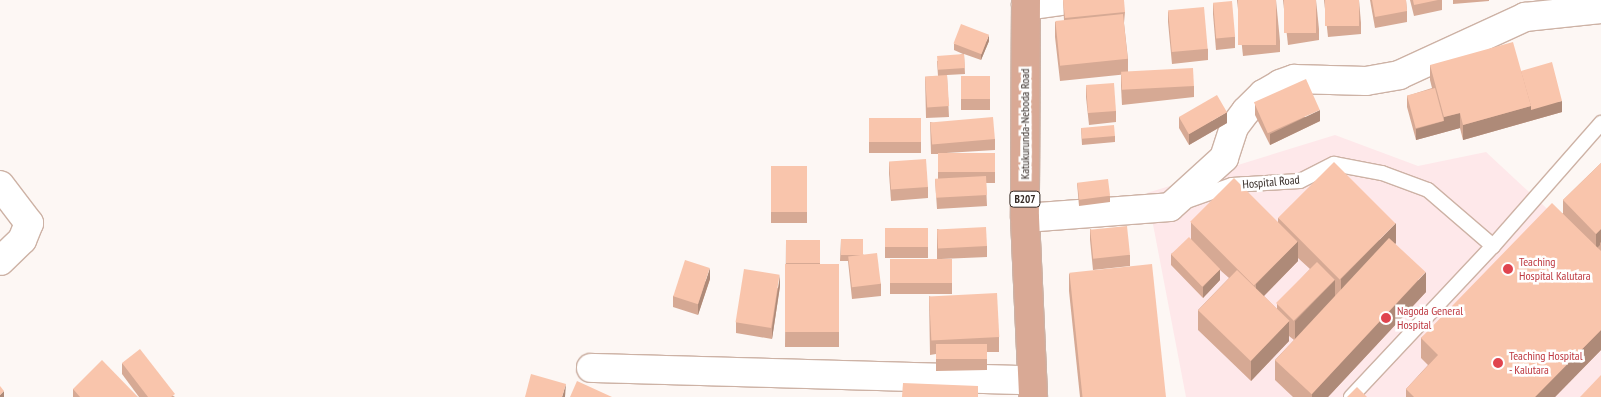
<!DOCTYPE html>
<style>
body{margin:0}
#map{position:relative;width:1601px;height:397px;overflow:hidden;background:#fdf7f4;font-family:"PT Sans Narrow",sans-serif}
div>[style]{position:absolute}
.medical>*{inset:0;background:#fee8ea}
.roads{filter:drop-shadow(1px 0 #cdb2a5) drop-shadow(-1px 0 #cdb2a5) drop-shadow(0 1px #cdb2a5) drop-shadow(0 -1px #cdb2a5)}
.service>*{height:14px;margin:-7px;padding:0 7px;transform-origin:7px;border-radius:7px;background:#fff}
.minor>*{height:28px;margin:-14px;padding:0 14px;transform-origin:14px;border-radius:14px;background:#fff}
.primary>*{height:28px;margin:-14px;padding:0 14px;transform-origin:14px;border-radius:14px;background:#d9a995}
.wall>*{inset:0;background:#d6a994;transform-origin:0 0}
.shaded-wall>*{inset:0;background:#ae8a78}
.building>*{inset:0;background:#f9c5ac;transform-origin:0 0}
.dots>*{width:14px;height:14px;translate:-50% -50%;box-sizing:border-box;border:2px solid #fff;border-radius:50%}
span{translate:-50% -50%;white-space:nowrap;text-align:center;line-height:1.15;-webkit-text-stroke:5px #fff;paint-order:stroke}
.shield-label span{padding:1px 4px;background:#fff;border:1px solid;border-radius:4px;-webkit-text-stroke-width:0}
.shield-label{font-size:11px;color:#342a25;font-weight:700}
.street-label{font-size:12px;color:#342a25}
.health-label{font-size:12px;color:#be3a42}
.left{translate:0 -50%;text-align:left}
</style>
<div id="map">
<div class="medical">
<div style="clip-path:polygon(1335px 135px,1418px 166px,1486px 152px,1601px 259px,1601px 376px,1581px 397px,1186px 397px,1147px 193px)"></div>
</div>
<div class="roads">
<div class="service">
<div style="left:1187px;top:201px;width:48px;rotate:-19.6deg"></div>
<div style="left:1232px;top:185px;width:68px;rotate:-3.4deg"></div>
<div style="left:1300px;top:181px;width:38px;rotate:-27deg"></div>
<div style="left:1334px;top:164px;width:49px;rotate:10.6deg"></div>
<div style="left:1382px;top:173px;width:49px;rotate:20.3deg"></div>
<div style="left:1428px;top:190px;width:86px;rotate:40.7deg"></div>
<div style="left:1351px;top:397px;width:207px;rotate:-46.8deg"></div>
<div style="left:1493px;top:246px;width:164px;rotate:-48.7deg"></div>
</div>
<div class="minor">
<div style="left:1026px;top:6px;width:42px;rotate:-8.1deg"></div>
<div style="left:0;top:185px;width:48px;rotate:52.7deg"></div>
<div style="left:29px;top:223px;width:18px;rotate:112deg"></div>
<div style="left:22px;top:240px;width:30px;rotate:136deg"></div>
<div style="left:1025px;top:218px;width:145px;rotate:-4.3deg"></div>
<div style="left:1170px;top:207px;width:73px;rotate:-42.2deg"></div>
<div style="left:1224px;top:158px;width:33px;rotate:-72deg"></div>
<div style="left:1234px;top:127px;width:20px;rotate:-53deg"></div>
<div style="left:1246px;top:111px;width:24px;rotate:-45deg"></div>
<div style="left:1263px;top:94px;width:20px;rotate:-30deg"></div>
<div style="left:1280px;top:84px;width:15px;rotate:-20deg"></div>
<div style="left:1294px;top:79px;width:72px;rotate:1.6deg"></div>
<div style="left:1366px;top:81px;width:34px;rotate:-10deg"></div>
<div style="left:1399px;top:75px;width:139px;rotate:-24.7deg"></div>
<div style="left:1525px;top:17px;width:76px;rotate:-6deg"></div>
<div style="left:591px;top:368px;width:441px;rotate:1.6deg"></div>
</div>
<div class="primary">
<div style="left:1026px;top:0;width:218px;rotate:90.3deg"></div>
<div style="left:1025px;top:218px;width:179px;rotate:87.4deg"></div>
</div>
</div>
<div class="wall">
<div style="clip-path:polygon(1063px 0,1125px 12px,1124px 23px,1128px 59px,1128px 74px,1060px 81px,1055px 37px,1055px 22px,1064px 21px)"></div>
<div style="clip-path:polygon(1237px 0,1276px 0,1280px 41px,1280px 52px,1243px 56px)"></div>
<div style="clip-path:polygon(1283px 0,1316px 0,1319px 29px,1319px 40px,1288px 45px)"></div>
<div style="clip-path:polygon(1324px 0,1359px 0,1361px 23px,1361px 34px,1328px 37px)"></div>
<div style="clip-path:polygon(1370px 0,1406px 0,1407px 11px,1407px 22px,1375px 28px)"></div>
<div style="clip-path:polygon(1410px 0,1442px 0,1442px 10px,1414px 16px)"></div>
<div style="clip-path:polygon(1453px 0,1489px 0,1489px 1px,1453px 4px)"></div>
<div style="clip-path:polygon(1213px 3px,1235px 37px,1235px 48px,1216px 50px,1213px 14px)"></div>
<div style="clip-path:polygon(1168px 11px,1208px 49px,1208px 60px,1172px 64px,1168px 22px)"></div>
<div style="clip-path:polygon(989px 41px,981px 60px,964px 54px,965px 74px,947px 75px,949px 117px,926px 118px,925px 77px,938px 76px,937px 61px,963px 54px,954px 50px,954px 44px)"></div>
<div style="clip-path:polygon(1430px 65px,1521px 71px,1562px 112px,1463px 140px,1460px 128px,1416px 140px,1407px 107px,1407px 96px,1432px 88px,1430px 80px)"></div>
<div style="clip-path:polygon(1121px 75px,1194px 86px,1194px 97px,1122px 105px,1121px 86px)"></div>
<div style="left:990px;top:76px;width:34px;height:29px;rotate:90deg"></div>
<div style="clip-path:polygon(1086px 86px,1116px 111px,1116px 122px,1089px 125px,1086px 97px)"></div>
<div style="clip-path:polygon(1255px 104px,1320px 121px,1270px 145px,1255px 115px)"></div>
<div style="clip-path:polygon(1179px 117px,1227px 123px,1189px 145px,1179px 128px)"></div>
<div style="left:869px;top:118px;width:52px;height:35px"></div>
<div style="clip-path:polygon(930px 122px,995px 139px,995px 150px,946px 153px,995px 153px,995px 183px,986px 183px,987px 206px,937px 209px,935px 179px,938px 179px,938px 154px,931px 154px)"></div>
<div style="clip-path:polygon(1081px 128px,1115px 136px,1115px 142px,1082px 145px)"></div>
<div style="clip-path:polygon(889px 162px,928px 187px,928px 198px,891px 201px,889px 173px)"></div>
<div style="clip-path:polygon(1601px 163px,1601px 350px,1555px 397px,1406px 397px,1406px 389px,1428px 365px,1421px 358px,1421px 338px,1563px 213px,1563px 200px)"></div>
<div style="left:771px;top:166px;width:36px;height:57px"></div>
<div style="clip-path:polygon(1077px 183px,1110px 196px,1110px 202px,1079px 206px)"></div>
<div style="clip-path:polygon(evenodd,1278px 218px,1396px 243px,1395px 244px,1426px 292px,1328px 397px,1293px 397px,1275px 380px,1275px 360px,1294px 340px,1289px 336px,1289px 341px,1251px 381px,1198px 330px,1198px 310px,1229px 278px,1220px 270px,1220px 280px,1203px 298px,1171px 265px,1171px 254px,1191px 240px,1191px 222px,1278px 222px,1278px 218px,1298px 258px,1310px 269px,1277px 304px,1277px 309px,1264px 296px,1298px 261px,1298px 258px)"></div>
<div style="left:885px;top:228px;width:43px;height:30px"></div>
<div style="clip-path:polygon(937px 229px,987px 246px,987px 257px,941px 259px,952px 259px,952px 294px,890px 294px,890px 260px,937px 259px)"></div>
<div style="clip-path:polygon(1090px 229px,1130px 255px,1130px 266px,1093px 270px,1090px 240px)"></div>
<div style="clip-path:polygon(841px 239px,863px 254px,881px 284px,881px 296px,852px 299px,848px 261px,840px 261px)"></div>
<div style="clip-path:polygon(786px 240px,820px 240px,820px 265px,839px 264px,839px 347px,785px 347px)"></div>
<div style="clip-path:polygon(1069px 273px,1165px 397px,1080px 397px,1069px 291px)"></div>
<div style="clip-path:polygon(710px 279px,698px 315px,673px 307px,673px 296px)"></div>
<div style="clip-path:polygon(780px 286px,772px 339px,736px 333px,736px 322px)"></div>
<div style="clip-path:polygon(929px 296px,999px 337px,999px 352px,987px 352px,987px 370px,936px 371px,936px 354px,930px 355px)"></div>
<div style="clip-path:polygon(122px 363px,175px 397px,139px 397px,122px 374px)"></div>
<div style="clip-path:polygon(73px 389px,138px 397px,73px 397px)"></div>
</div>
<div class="shaded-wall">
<div style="clip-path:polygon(989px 35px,989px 41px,981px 60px,981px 55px)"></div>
<div style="clip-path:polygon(1562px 101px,1562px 112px,1463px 140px,1463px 125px,1531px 106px)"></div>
<div style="clip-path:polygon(1320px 110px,1320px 121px,1270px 145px,1270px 134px)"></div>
<div style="clip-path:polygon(1227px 112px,1227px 123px,1189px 145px,1189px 134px)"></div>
<div style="clip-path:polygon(1460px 113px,1460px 128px,1416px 140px,1416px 129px,1444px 121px,1444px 117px)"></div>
<div style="clip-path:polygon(1396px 223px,1396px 243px,1341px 299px,1341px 279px)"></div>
<div style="clip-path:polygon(1601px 229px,1601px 243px,1600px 242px,1600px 245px,1596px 249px,1596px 234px)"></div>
<div style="clip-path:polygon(1298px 241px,1298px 261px,1256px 304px,1256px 284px)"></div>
<div style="clip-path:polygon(710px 268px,710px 279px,698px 315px,698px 304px)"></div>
<div style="clip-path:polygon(1220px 269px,1220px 280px,1203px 298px,1203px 287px)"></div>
<div style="clip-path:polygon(1426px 272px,1426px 292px,1328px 397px,1312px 397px,1312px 394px)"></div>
<div style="clip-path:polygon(780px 275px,780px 286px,772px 339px,772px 328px)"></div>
<div style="clip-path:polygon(1335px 280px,1335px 300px,1295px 341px,1295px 321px)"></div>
<div style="clip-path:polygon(1289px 321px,1289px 341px,1251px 381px,1251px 361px)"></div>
<div style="clip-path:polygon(1601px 330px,1601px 350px,1555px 397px,1535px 397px)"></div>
<div style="clip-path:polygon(566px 384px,565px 397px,562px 397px)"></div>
<div style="clip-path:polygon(4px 391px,4px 397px,0 397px,0 395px)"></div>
</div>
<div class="building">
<div style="clip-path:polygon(1063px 0,1124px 0,1125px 12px,1065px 18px)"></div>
<div style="left:1238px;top:0;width:38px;height:45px"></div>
<div style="left:1284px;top:0;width:32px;height:33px"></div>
<div style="left:1325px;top:0;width:34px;height:26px"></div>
<div style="clip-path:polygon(1372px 0,1406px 0,1407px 11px,1375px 17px)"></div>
<div style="clip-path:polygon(1413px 0,1438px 0,1414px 5px)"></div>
<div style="left:1232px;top:1px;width:36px;height:19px;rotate:85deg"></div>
<div style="left:1204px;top:7px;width:42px;height:36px;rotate:85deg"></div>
<div style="left:1123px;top:14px;width:45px;height:68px;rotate:84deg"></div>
<div style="left:961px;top:24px;width:30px;height:21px;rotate:21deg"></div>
<div style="clip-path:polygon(1513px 42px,1531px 106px,1463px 125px,1460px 113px,1444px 117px,1430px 65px)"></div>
<div style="left:964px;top:54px;width:14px;height:27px;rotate:86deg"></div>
<div style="clip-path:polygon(1552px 62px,1562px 101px,1531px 110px,1531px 106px,1521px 71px)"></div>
<div style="left:1193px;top:68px;width:18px;height:72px;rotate:87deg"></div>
<div style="left:947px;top:75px;width:31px;height:22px;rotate:86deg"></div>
<div style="left:990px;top:76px;width:23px;height:29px;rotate:90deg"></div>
<div style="left:1306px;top:79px;width:34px;height:57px;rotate:66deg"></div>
<div style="left:1114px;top:83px;width:28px;height:28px;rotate:86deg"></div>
<div style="left:1435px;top:88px;width:34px;height:29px;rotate:75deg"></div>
<div style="left:1217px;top:95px;width:20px;height:44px;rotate:60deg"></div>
<div style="left:993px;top:117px;width:22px;height:63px;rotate:85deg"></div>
<div style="left:869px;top:118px;width:52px;height:24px"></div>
<div style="left:1114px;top:125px;width:11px;height:33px;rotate:85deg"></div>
<div style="left:938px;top:153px;width:57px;height:19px"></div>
<div style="left:926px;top:159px;width:28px;height:37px;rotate:86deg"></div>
<div style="left:1334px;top:162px;width:87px;height:79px;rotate:45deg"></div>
<div style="clip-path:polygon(1601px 163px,1601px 229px,1596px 234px,1563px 200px)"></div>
<div style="left:771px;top:166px;width:36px;height:46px"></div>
<div style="left:986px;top:176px;width:19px;height:51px;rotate:87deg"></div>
<div style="left:1234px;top:178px;width:90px;height:62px;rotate:45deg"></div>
<div style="left:1108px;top:179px;width:17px;height:31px;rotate:83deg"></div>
<div style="clip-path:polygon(1552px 203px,1601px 251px,1601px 330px,1535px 397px,1414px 397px,1406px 389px,1438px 355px,1421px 338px)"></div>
<div style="left:1127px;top:226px;width:29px;height:37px;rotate:84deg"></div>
<div style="left:986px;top:227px;width:19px;height:49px;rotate:87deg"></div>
<div style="left:885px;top:228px;width:43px;height:19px"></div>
<div style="left:1189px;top:237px;width:45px;height:25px;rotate:46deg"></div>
<div style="left:1389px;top:238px;width:50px;height:167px;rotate:43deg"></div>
<div style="left:841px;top:239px;width:22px;height:16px"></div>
<div style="left:786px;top:240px;width:34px;height:23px"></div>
<div style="left:877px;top:253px;width:31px;height:29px;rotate:83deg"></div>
<div style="left:952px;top:259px;width:24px;height:62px;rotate:90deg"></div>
<div style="left:685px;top:260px;width:26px;height:38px;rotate:18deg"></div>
<div style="left:1317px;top:262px;width:25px;height:58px;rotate:45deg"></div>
<div style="left:839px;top:264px;width:68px;height:54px;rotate:90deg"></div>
<div style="left:1152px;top:264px;width:134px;height:83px;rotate:84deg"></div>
<div style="left:744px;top:269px;width:36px;height:54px;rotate:9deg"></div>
<div style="left:1237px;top:270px;width:73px;height:56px;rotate:44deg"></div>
<div style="left:997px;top:293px;width:44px;height:68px;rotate:87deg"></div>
<div style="left:987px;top:344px;width:15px;height:51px;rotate:90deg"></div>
<div style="clip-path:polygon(140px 349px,175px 394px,171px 397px,148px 397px,122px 363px)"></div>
<div style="clip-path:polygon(102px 360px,138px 397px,80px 397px,73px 389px)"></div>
<div style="clip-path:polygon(531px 374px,566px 384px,562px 397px,525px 397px)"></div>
<div style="clip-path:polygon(1601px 375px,1601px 397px,1580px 397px)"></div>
<div style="clip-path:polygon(577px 381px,612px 397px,570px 397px)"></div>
<div style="clip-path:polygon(903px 383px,978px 386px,978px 397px,902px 397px)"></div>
<div style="clip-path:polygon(0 386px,4px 391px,0 395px)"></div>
<div style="clip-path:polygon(1357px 387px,1367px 397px,1347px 397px)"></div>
</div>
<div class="dots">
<div style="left:1508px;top:269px;background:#e0444e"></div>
<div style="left:1386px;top:318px;background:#e0444e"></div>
<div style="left:1498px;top:363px;background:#e0444e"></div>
</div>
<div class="shield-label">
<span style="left:1025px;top:199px">B207</span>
</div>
<div class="street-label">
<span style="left:1025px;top:124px;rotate:-90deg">Katukurunda-Neboda Road</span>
<span style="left:1271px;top:182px;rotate:-5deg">Hospital Road</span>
</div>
<div class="health-label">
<span class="left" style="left:1519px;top:269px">Teaching<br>Hospital Kalutara</span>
<span class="left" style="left:1397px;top:318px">Nagoda General<br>Hospital</span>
<span class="left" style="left:1509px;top:363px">Teaching Hospital<br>- Kalutara</span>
</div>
</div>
